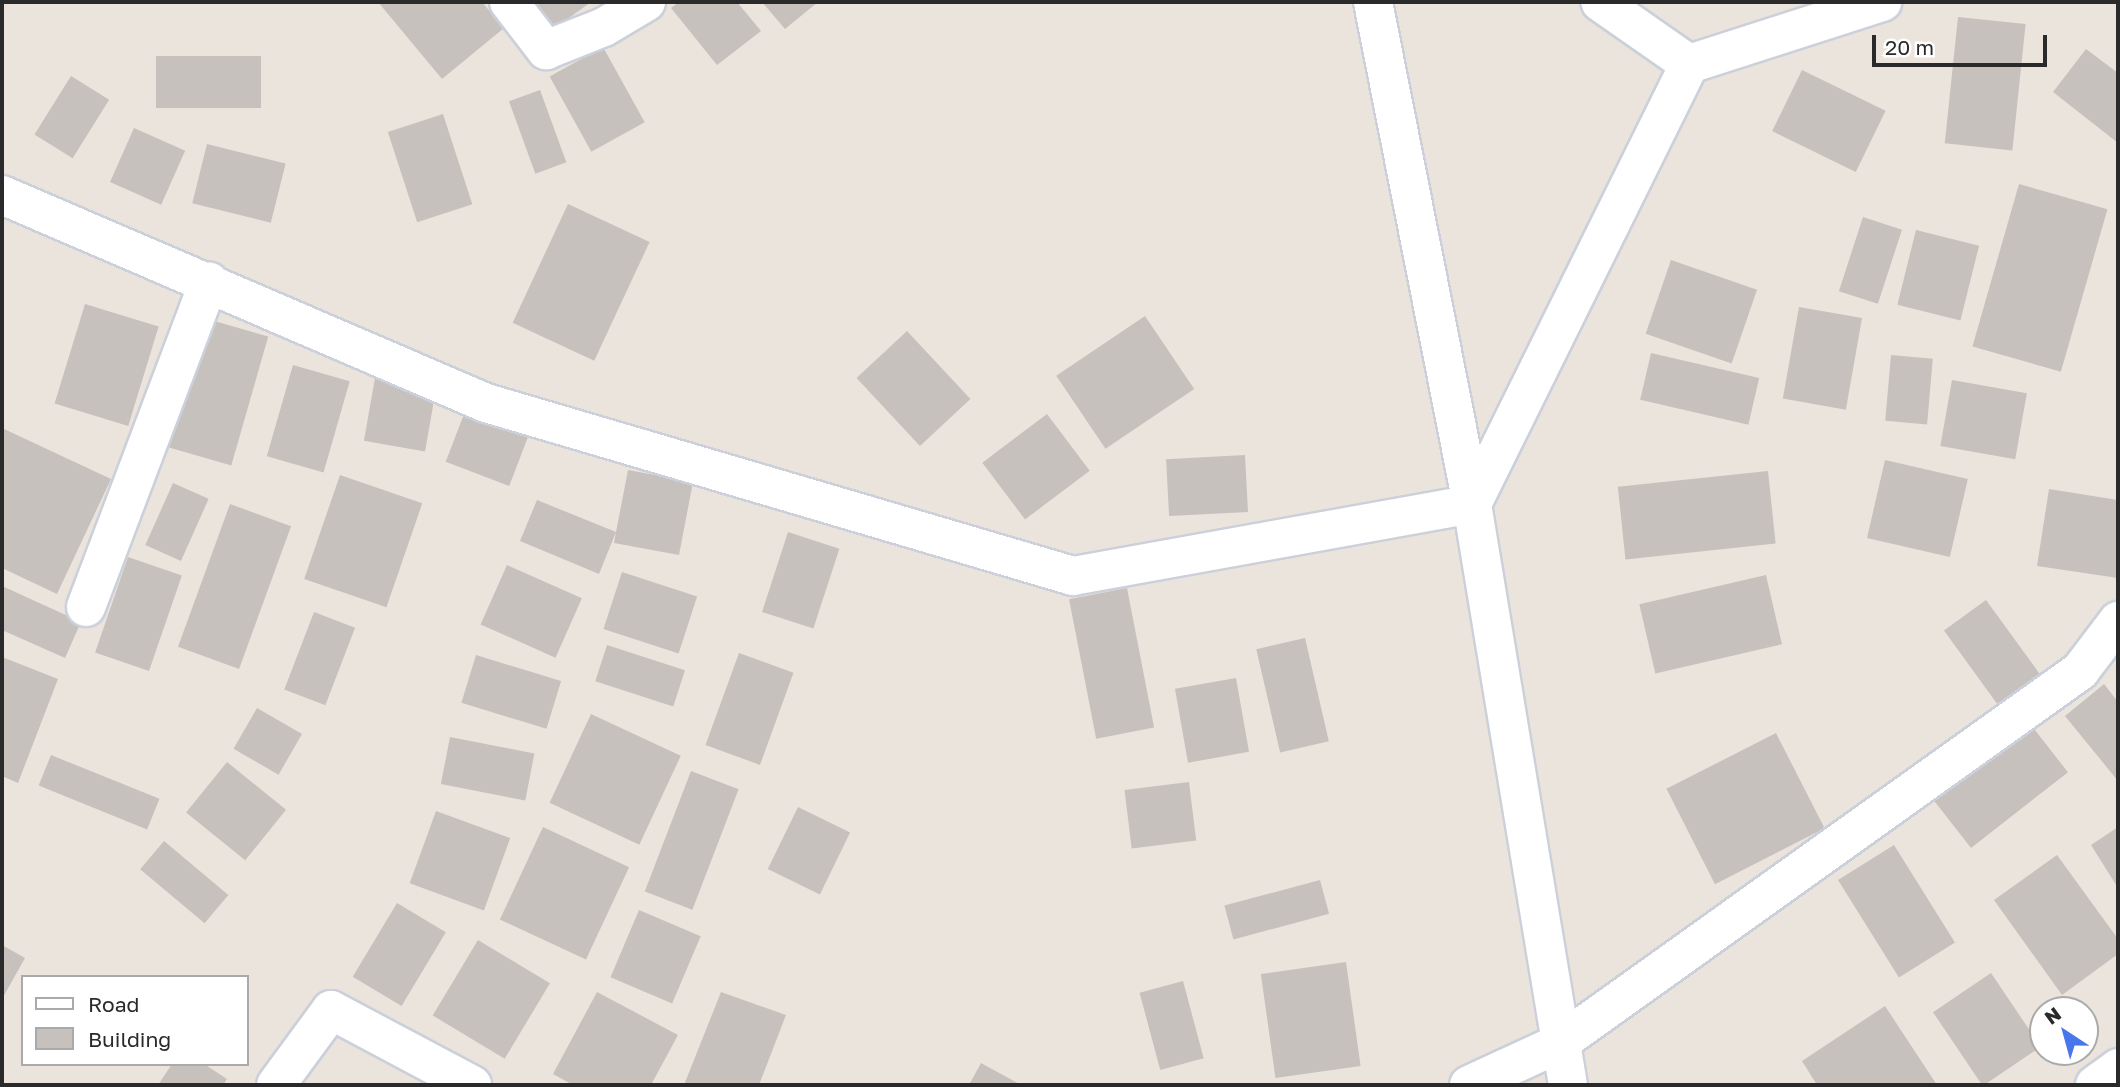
<!DOCTYPE html>
<style>
body{margin:0}
#map{position:relative;width:2120px;height:1087px;overflow:hidden;background:#ebe4dd;font-family:"Golos Text",sans-serif}
div>[style]{position:absolute}
.building>*{inset:0;background:#c6c1bc;transform-origin:0 0}
.roads{filter:drop-shadow(2px 0 #cbd0da) drop-shadow(-2px 0 #cbd0da) drop-shadow(0 2px #cbd0da) drop-shadow(0 -2px #cbd0da)}
.minor>*{height:38px;margin:-19px;padding:0 19px;transform-origin:19px;border-radius:19px;background:#fff}
span{translate:-50% -50%;white-space:nowrap;text-align:center;line-height:1.15;-webkit-text-stroke:5px #fff;paint-order:stroke}
.frame{position:absolute;inset:0;border:4px solid #2a2a2a;pointer-events:none}
.legend{position:absolute;left:21px;top:975px;width:228px;height:91px;box-sizing:border-box;background:#fff;border:2px solid #aaa;margin:0;padding:9px 12px;list-style:none;font-size:21px;color:#2a2a2a}
.legend li{display:flex;align-items:center;gap:14px;height:35px}
.legend b{width:35px;border:2px solid #aaa}
.north{position:absolute;left:2029px;top:996px;width:70px;height:70px;box-sizing:border-box;background:#fff;border:2px solid #aaa;border-radius:50%;rotate:324deg;font-size:19px;font-weight:700;line-height:28px;text-align:center;color:#2a2a2a}
.north::after{content:'';display:block;margin:auto;width:24px;height:32px;background:#4a76eb;clip-path:polygon(50% 0,100% 100%,50% 72%,0 100%)}
.scale{position:absolute;left:1872px;top:35px;width:175px;height:32px;box-sizing:border-box;border:4px solid #2a2a2a;border-top:0;padding-left:9px;font-size:21px;line-height:24px;white-space:nowrap;color:#2a2a2a;-webkit-text-stroke:5px #fff;paint-order:stroke}
</style>
<div id="map">
<div class="building">
<div style="clip-path:polygon(378px 2px,482px 2px,504px 28px,442px 79px)"></div>
<div style="clip-path:polygon(536px 2px,591px 2px,555px 28px)"></div>
<div style="clip-path:polygon(679px 2px,737px 2px,761px 31px,717px 65px,671px 8px)"></div>
<div style="clip-path:polygon(762px 2px,818px 2px,785px 29px)"></div>
<div style="left:1958px;top:17px;width:68px;height:127px;rotate:6deg"></div>
<div style="left:603px;top:47px;width:86px;height:61px;rotate:61deg"></div>
<div style="clip-path:polygon(2086px 49px,2118px 73px,2118px 143px,2053px 92px)"></div>
<div style="left:156px;top:56px;width:105px;height:52px"></div>
<div style="left:1802px;top:70px;width:93px;height:68px;rotate:26deg"></div>
<div style="left:71px;top:76px;width:45px;height:69px;rotate:32deg"></div>
<div style="left:540px;top:90px;width:77px;height:33px;rotate:70deg"></div>
<div style="left:443px;top:114px;width:95px;height:58px;rotate:72deg"></div>
<div style="left:134px;top:128px;width:56px;height:59px;rotate:24deg"></div>
<div style="left:207px;top:144px;width:81px;height:61px;rotate:14deg"></div>
<div style="left:2019px;top:184px;width:92px;height:169px;rotate:16deg"></div>
<div style="left:568px;top:204px;width:90px;height:131px;rotate:25deg"></div>
<div style="left:1863px;top:217px;width:41px;height:78px;rotate:18deg"></div>
<div style="left:1916px;top:230px;width:65px;height:77px;rotate:14deg"></div>
<div style="left:1671px;top:260px;width:91px;height:78px;rotate:19deg"></div>
<div style="left:85px;top:304px;width:77px;height:104px;rotate:17deg"></div>
<div style="left:1799px;top:307px;width:64px;height:93px;rotate:10deg"></div>
<div style="left:1145px;top:316px;width:88px;height:107px;rotate:56deg"></div>
<div style="left:200px;top:317px;width:71px;height:134px;rotate:16deg"></div>
<div style="left:907px;top:331px;width:93px;height:69px;rotate:47deg"></div>
<div style="left:1651px;top:353px;width:111px;height:48px;rotate:13deg"></div>
<div style="left:1891px;top:355px;width:42px;height:66px;rotate:5deg"></div>
<div style="left:378px;top:361px;width:62px;height:81px;rotate:10deg"></div>
<div style="left:293px;top:365px;width:59px;height:95px;rotate:16deg"></div>
<div style="left:1952px;top:380px;width:76px;height:67px;rotate:10deg"></div>
<div style="left:474px;top:388px;width:68px;height:79px;rotate:21deg"></div>
<div style="left:1047px;top:414px;width:71px;height:81px;rotate:53deg"></div>
<div style="clip-path:polygon(2px 428px,111px 479px,57px 594px,2px 568px)"></div>
<div style="left:1245px;top:455px;width:57px;height:79px;rotate:87deg"></div>
<div style="left:1885px;top:460px;width:85px;height:80px;rotate:13deg"></div>
<div style="clip-path:polygon(628px 470px,693px 482px,679px 555px,614px 543px,616px 532px,599px 574px,520px 541px,537px 500px,616px 532px)"></div>
<div style="left:1768px;top:471px;width:73px;height:151px;rotate:84deg"></div>
<div style="left:340px;top:475px;width:87px;height:110px;rotate:19deg"></div>
<div style="left:173px;top:483px;width:39px;height:68px;rotate:24deg"></div>
<div style="clip-path:polygon(2049px 489px,2118px 500px,2118px 578px,2037px 566px)"></div>
<div style="left:230px;top:504px;width:65px;height:152px;rotate:20deg"></div>
<div style="left:788px;top:532px;width:54px;height:84px;rotate:18deg"></div>
<div style="left:128px;top:557px;width:57px;height:101px;rotate:19deg"></div>
<div style="left:507px;top:565px;width:82px;height:65px;rotate:24deg"></div>
<div style="left:622px;top:572px;width:79px;height:60px;rotate:18deg"></div>
<div style="left:1766px;top:575px;width:71px;height:130px;rotate:77deg"></div>
<div style="clip-path:polygon(2px 586px,81px 622px,65px 658px,2px 630px)"></div>
<div style="left:1127px;top:588px;width:142px;height:59px;rotate:79deg"></div>
<div style="left:1986px;top:600px;width:92px;height:52px;rotate:54deg"></div>
<div style="left:314px;top:612px;width:44px;height:83px;rotate:21deg"></div>
<div style="left:1305px;top:638px;width:106px;height:50px;rotate:77deg"></div>
<div style="left:607px;top:645px;width:82px;height:38px;rotate:18deg"></div>
<div style="left:739px;top:653px;width:58px;height:98px;rotate:20deg"></div>
<div style="left:476px;top:655px;width:89px;height:50px;rotate:17deg"></div>
<div style="clip-path:polygon(2px 657px,58px 679px,18px 783px,2px 776px)"></div>
<div style="left:1236px;top:678px;width:75px;height:62px;rotate:80deg"></div>
<div style="clip-path:polygon(2104px 684px,2118px 702px,2118px 781px,2065px 716px)"></div>
<div style="left:257px;top:708px;width:52px;height:47px;rotate:30deg"></div>
<div style="left:591px;top:714px;width:99px;height:98px;rotate:25deg"></div>
<div style="left:2031px;top:725px;width:60px;height:123px;rotate:52deg"></div>
<div style="left:1776px;top:733px;width:107px;height:123px;rotate:63deg"></div>
<div style="left:450px;top:737px;width:86px;height:48px;rotate:11deg"></div>
<div style="left:51px;top:755px;width:117px;height:33px;rotate:22deg"></div>
<div style="left:227px;top:762px;width:76px;height:65px;rotate:39deg"></div>
<div style="left:691px;top:771px;width:51px;height:129px;rotate:21deg"></div>
<div style="left:1189px;top:782px;width:59px;height:65px;rotate:83deg"></div>
<div style="left:798px;top:807px;width:58px;height:69px;rotate:26deg"></div>
<div style="left:436px;top:811px;width:79px;height:77px;rotate:20deg"></div>
<div style="left:543px;top:827px;width:95px;height:102px;rotate:25deg"></div>
<div style="clip-path:polygon(2118px 827px,2118px 888px,2091px 845px)"></div>
<div style="left:164px;top:841px;width:84px;height:37px;rotate:40deg"></div>
<div style="left:1894px;top:845px;width:115px;height:66px;rotate:58deg"></div>
<div style="clip-path:polygon(2057px 855px,2118px 939px,2118px 954px,2062px 995px,1994px 900px)"></div>
<div style="left:1320px;top:880px;width:35px;height:99px;rotate:75deg"></div>
<div style="left:397px;top:903px;width:57px;height:86px;rotate:31deg"></div>
<div style="left:639px;top:910px;width:67px;height:73px;rotate:23deg"></div>
<div style="left:478px;top:940px;width:84px;height:88px;rotate:31deg"></div>
<div style="clip-path:polygon(2px 945px,25px 958px,2px 999px)"></div>
<div style="left:1346px;top:962px;width:105px;height:86px;rotate:82deg"></div>
<div style="left:1991px;top:973px;width:89px;height:70px;rotate:56deg"></div>
<div style="left:1183px;top:981px;width:80px;height:45px;rotate:75deg"></div>
<div style="clip-path:polygon(597px 992px,678px 1035px,651px 1085px,573px 1085px,553px 1074px)"></div>
<div style="clip-path:polygon(721px 992px,786px 1015px,759px 1085px,684px 1085px)"></div>
<div style="clip-path:polygon(1885px 1006px,1937px 1085px,1817px 1085px,1802px 1061px)"></div>
<div style="clip-path:polygon(981px 1063px,1021px 1085px,969px 1085px)"></div>
<div style="clip-path:polygon(172px 1064px,204px 1064px,227px 1079px,223px 1085px,158px 1085px)"></div>
</div>
<div class="roads">
<div class="minor">
<div style="left:509px;top:2px;width:61px;rotate:52.4deg"></div>
<div style="left:546px;top:50px;width:62px;rotate:-21.6deg"></div>
<div style="left:604px;top:27px;width:49px;rotate:-30.8deg"></div>
<div style="left:1373px;top:2px;width:512px;rotate:78.84deg"></div>
<div style="left:1472px;top:504px;width:589px;rotate:80.62deg"></div>
<div style="left:1689px;top:64px;width:203px;rotate:-17.8deg"></div>
<div style="left:2px;top:195px;width:527px;rotate:23.26deg"></div>
<div style="left:486px;top:403px;width:612px;rotate:16.42deg"></div>
<div style="left:1073px;top:576px;width:405px;rotate:-10.2deg"></div>
<div style="left:1472px;top:504px;width:491px;rotate:-63.7deg"></div>
<div style="left:1689px;top:64px;width:108px;rotate:-145.1deg"></div>
<div style="left:86px;top:607px;width:348px;rotate:-69.3deg"></div>
<div style="left:276px;top:1085px;width:93px;rotate:-53.7deg"></div>
<div style="left:331px;top:1010px;width:160px;rotate:28deg"></div>
<div style="left:1469px;top:1085px;width:98px;rotate:-24.7deg"></div>
<div style="left:1558px;top:1044px;width:642px;rotate:-35.55deg"></div>
<div style="left:2080px;top:671px;width:63px;rotate:-52.8deg"></div>
<div style="left:2095px;top:1085px;width:29px;rotate:-36deg"></div>
</div>
</div>
<div class="frame"></div>
<ul class="legend">
<li><b style="height:9px;background:#fff"></b>Road</li>
<li><b style="height:19px;background:#c6c1bc"></b>Building</li>
</ul>
<div class="north">N</div>
<div class="scale">20 m</div>
</div>
